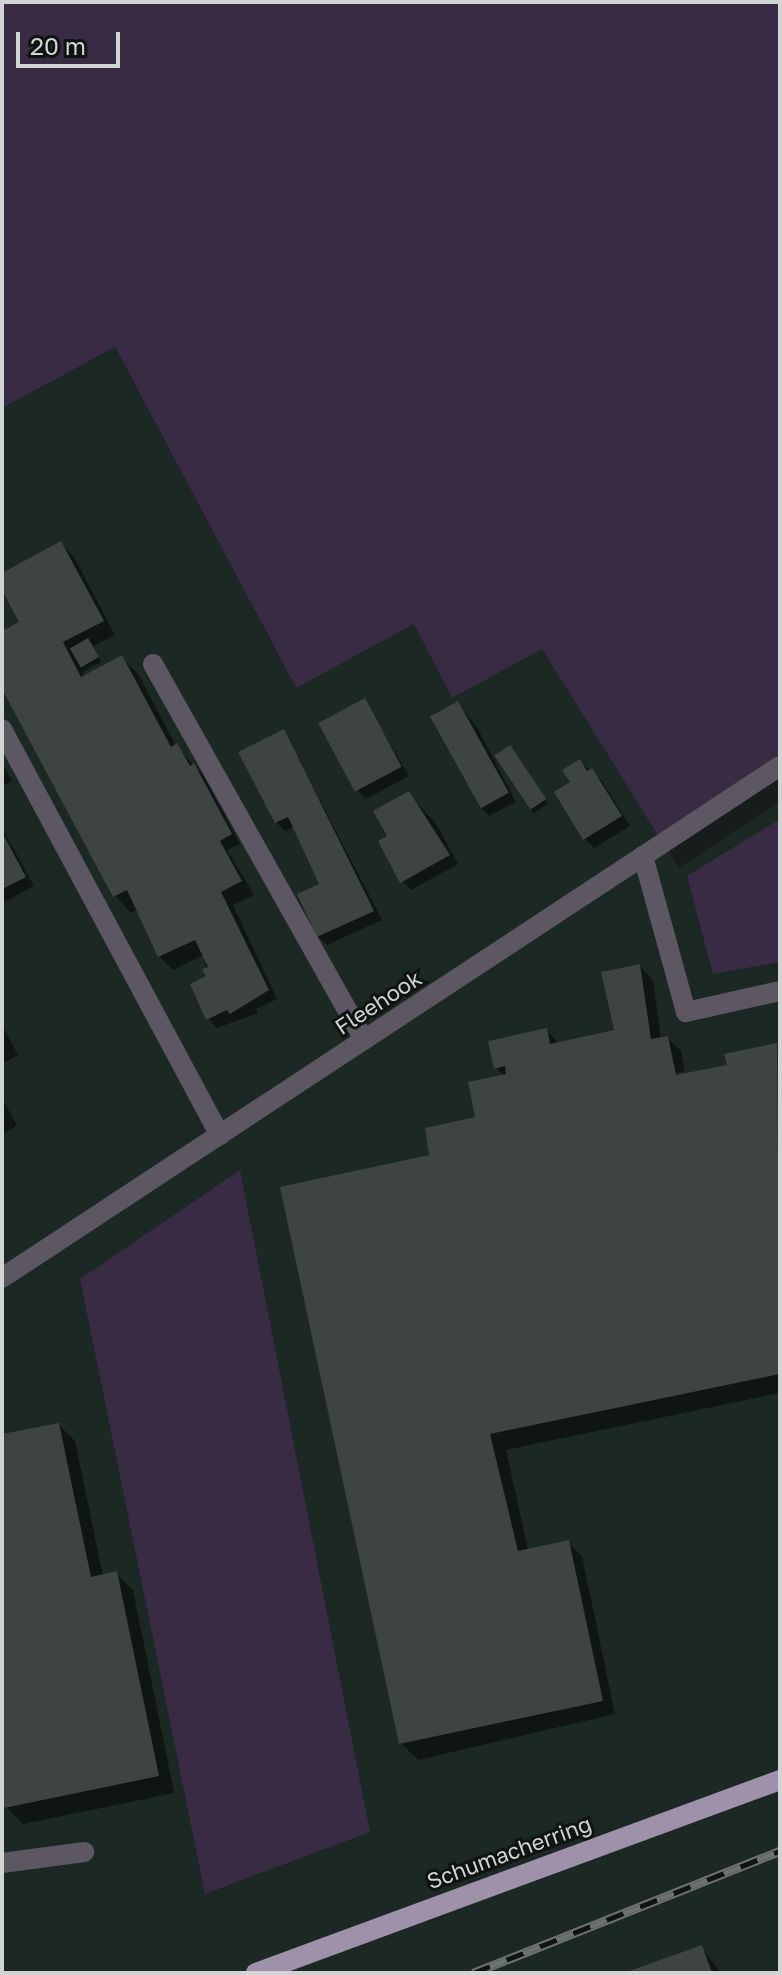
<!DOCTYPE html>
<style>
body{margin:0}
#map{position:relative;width:782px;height:1975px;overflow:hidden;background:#171d1c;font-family:"Golos Text",sans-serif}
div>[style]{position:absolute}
.built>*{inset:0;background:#1b2824}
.green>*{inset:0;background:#392b43}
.shadow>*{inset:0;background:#0007}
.building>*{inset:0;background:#3d4442;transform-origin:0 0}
.minor>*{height:20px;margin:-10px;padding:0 10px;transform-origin:10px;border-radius:10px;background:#5d5663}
.major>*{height:20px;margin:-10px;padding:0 10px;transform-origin:10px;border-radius:10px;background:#a091ab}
.rail>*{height:9px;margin-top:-4.5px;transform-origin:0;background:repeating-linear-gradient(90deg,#0f1413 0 18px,#6d7271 0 36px);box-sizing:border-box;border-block:2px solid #6d7271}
span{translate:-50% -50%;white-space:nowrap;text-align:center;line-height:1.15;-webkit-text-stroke:6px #0f1413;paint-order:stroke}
.street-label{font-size:22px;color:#d0d4d3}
.frame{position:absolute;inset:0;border:4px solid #d0d4d3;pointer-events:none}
.scale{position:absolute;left:16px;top:32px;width:104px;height:36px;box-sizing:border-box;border:4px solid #d0d4d3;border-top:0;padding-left:10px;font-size:24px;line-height:28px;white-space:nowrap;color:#d0d4d3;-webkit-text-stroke:6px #0f1413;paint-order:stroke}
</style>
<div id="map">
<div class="built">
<div style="clip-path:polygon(114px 346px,295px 687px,414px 624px,542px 649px,679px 868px,780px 801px,780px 1973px,2px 1973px,2px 408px)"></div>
</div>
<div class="green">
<div style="clip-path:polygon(2px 2px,780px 2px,780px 756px,659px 837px,542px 649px,452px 698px,414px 624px,296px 688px,115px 347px,2px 408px)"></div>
<div style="clip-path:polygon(780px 819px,780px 962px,713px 974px,687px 876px)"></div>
<div style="clip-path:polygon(240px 1170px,370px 1832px,205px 1894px,80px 1279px)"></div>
</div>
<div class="shadow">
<div style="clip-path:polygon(60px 543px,74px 557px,115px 635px,93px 646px,101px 662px,82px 672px,85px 677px,122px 658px,138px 674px,176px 746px,203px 775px,240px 844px,227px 850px,254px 895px,233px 905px,277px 999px,256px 1009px,258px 1013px,217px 1028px,208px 1018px,205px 954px,173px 970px,159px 956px,138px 909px,131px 913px,115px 896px,2px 685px,2px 633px,22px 623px,2px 575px)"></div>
<div style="clip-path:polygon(364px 701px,409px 776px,366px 799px,357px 790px)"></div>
<div style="clip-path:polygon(458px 703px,478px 729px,516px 802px,489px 816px,480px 807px)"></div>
<div style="clip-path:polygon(284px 731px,382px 920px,327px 945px,318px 936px,322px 885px,295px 826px,285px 831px,276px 822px)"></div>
<div style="clip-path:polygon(514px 752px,548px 803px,534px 813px,530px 809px)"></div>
<div style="clip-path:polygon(580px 761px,601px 780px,630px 826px,594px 848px,585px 839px,572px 783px)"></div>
<div style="clip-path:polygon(2px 763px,12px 781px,2px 786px)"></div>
<div style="clip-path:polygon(409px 794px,437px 825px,458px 864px,411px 890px,402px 881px,390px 837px)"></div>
<div style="clip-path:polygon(2px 828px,34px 886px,2px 903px)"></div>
<div style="clip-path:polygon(639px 966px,653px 980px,661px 1039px,667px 1038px,681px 1051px,685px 1071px,484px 1113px,729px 1066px,776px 1045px,780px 1393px,506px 1450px,528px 1550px,568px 1542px,582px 1556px,615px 1714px,418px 1760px,401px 1743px,432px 1156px,479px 1118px,505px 1076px,496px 1068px,546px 1030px,560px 1044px,616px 1032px)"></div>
<div style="clip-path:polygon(2px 1025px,18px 1055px,2px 1064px)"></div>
<div style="clip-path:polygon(2px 1098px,17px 1126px,2px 1134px)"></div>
<div style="clip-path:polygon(59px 1425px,75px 1441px,103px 1576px,116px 1573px,133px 1590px,174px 1793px,23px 1824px,6px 1807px,2px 1787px,2px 1436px)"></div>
<div style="clip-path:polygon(701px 1947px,721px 1973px,626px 1973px)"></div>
</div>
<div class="building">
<div style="clip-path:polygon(61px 541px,104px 621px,63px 642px,81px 677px,122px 655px,171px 747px,177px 743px,190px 766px,194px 763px,232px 834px,220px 841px,242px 881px,221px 892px,269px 990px,230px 1014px,227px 1010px,206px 1020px,190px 984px,206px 976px,202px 969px,208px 967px,195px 940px,158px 957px,127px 890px,113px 897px,2px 689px,2px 631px,19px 622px,2px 590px,2px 573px)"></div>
<div style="left:88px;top:638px;width:22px;height:21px;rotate:60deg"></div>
<div style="left:365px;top:698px;width:78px;height:53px;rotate:62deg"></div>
<div style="left:458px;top:701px;width:105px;height:32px;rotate:61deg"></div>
<div style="clip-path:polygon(284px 729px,374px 911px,317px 937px,297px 894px,319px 884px,288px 817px,275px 823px,238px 752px)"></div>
<div style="left:510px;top:745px;width:65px;height:19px;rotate:56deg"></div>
<div style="clip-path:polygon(580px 759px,587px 771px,592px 768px,622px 816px,583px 840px,554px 792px,570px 782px,562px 770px)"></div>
<div style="clip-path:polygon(409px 791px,450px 855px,400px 883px,378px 841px,387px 836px,373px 811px)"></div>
<div style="clip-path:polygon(2px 832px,26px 877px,2px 889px)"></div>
<div style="clip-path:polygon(640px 964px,651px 1039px,668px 1036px,676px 1075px,727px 1065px,724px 1054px,777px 1043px,780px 1374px,490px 1434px,518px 1551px,569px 1540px,603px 1701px,399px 1744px,280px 1187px,429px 1155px,425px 1128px,475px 1117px,468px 1082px,506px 1074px,505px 1066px,494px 1069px,488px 1041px,547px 1028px,550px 1044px,614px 1030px,601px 972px)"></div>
<div style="clip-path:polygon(59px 1423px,91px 1577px,117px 1571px,159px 1776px,4px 1808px,2px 1434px)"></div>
<div style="clip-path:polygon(702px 1945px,712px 1973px,624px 1973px)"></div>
</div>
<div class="minor">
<div style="left:153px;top:664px;width:431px;rotate:60.7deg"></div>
<div style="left:2px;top:729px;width:461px;rotate:61.8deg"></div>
<div style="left:643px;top:856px;width:162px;rotate:74.6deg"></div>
<div style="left:686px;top:1012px;width:96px;rotate:-12.6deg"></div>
<div style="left:2px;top:1278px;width:931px;rotate:-33.35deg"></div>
<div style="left:2px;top:1863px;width:83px;rotate:-7.6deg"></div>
</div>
<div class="major">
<div style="left:256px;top:1973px;width:558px;rotate:-20.22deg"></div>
</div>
<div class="rail">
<div style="left:473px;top:1973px;width:330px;rotate:-21.7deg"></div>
</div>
<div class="street-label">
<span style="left:378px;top:1002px;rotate:-33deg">Fleehook</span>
<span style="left:509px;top:1852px;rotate:-20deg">Schumacherring</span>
</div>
<div class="frame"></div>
<div class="scale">20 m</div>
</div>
